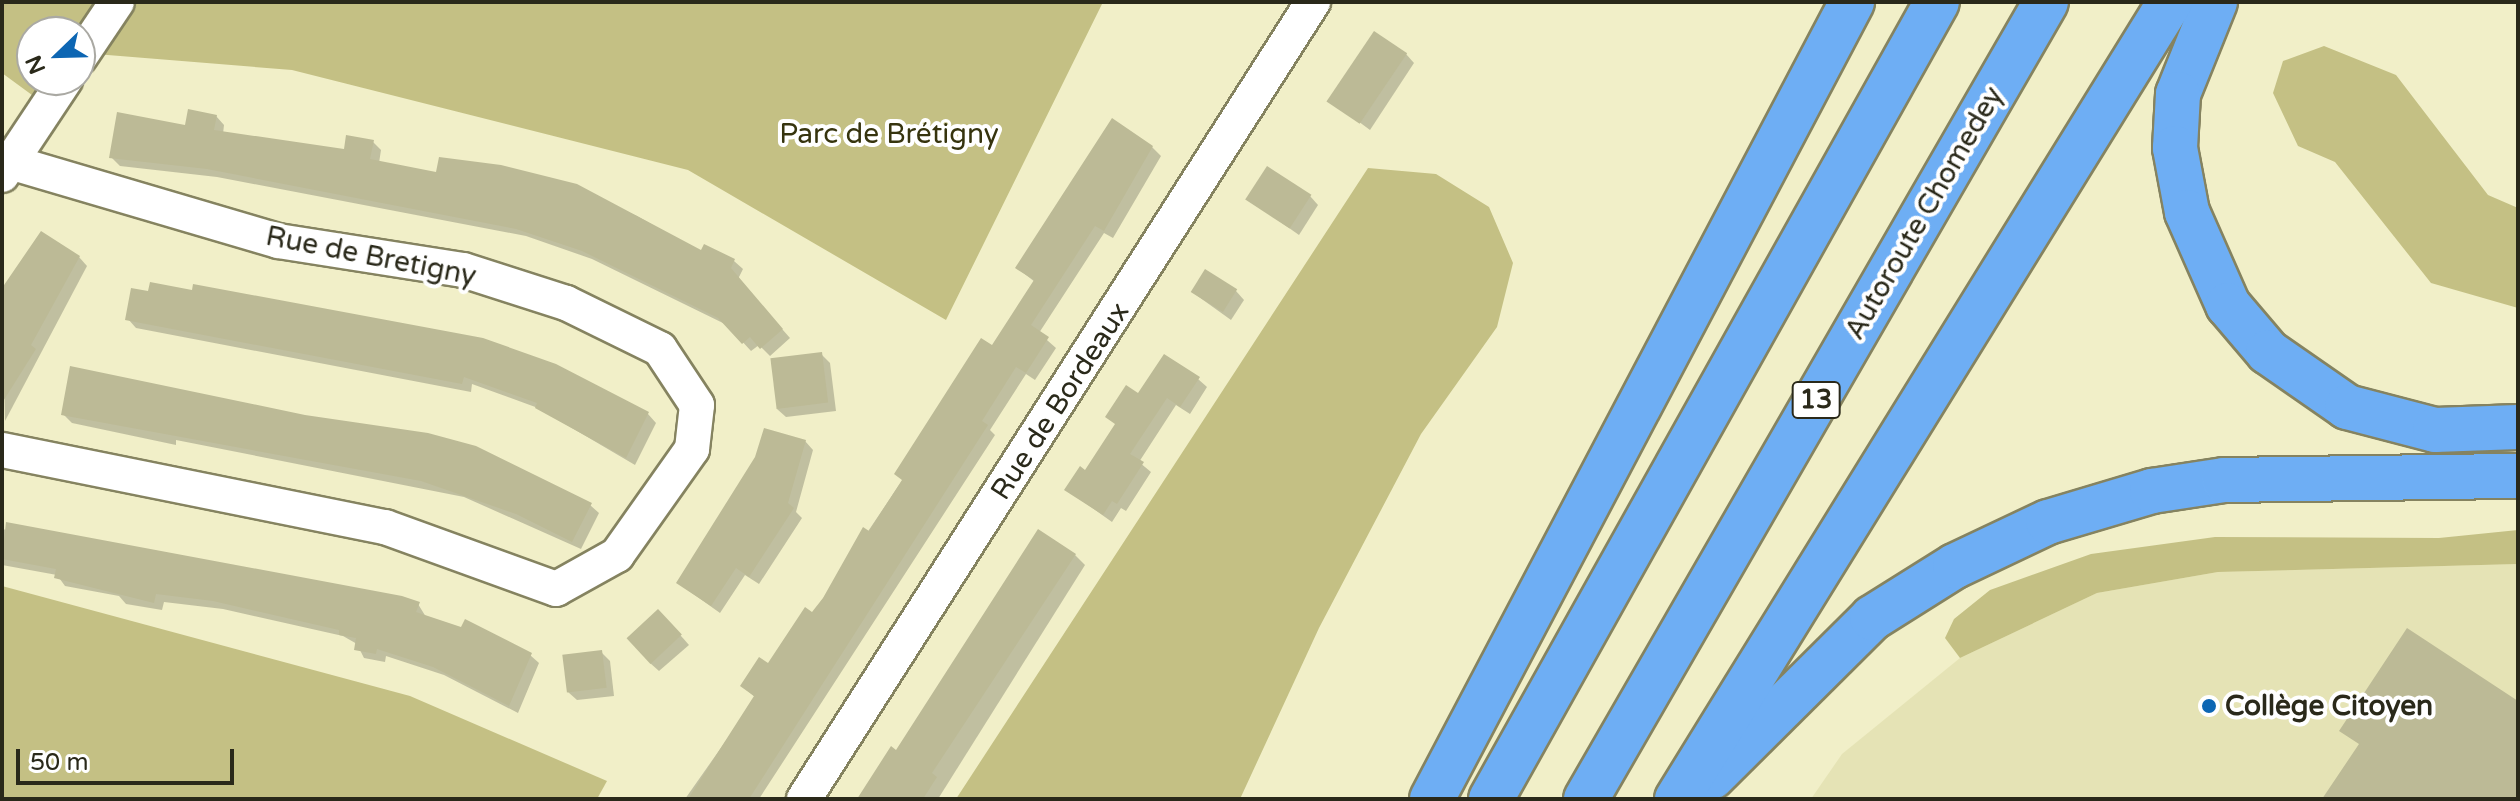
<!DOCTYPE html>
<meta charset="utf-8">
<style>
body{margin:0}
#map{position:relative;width:2520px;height:801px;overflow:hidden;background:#f1efc8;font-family:"Varela Round",sans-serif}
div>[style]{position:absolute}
.built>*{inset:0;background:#e5e3b5}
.green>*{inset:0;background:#c4c084}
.shadow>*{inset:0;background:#0003}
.building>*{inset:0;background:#bcba96;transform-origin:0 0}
.roads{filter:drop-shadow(2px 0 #858360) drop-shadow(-2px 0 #858360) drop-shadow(0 2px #858360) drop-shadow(0 -2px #858360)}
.minor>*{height:34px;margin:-17px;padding:0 17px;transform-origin:17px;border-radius:17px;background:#fff}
.highway>*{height:44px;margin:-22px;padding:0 22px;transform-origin:22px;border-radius:22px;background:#6eaef4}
.dots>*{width:22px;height:22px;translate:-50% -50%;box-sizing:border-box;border:4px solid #fff;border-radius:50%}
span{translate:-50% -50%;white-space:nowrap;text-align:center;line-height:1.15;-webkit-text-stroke:8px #fff;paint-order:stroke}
.shield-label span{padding:2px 6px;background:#fff;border:2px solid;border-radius:6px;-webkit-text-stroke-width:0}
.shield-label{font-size:26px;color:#2a291a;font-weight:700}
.park-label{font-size:28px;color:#36340e}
.street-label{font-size:28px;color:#2a291a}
.poi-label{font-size:28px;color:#2a291a;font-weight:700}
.left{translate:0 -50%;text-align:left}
.frame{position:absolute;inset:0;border:4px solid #2a291a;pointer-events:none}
.north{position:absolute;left:16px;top:16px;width:80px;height:80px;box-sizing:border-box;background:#fff;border:2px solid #aaa9a3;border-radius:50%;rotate:247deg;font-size:22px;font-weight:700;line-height:32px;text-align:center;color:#2a291a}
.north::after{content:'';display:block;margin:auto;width:28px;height:36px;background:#0d66b3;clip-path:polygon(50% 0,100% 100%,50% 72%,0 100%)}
.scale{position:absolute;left:16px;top:749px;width:218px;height:36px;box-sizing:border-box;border:4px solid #2a291a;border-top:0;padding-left:10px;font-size:24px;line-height:28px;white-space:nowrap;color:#2a291a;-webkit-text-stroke:6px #fff;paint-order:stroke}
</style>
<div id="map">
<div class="built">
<div style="clip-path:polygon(2518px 564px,2518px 799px,1811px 799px,1842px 754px,1960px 658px,2097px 593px,2218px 572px)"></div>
</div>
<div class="green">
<div style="clip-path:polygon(2px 2px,1103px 2px,946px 320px,688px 170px,292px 70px,83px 53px,80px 32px,32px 32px,32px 80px,65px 80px,47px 106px,2px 73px)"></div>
<div style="clip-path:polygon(2324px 46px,2396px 75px,2488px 195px,2518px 208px,2518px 308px,2431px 283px,2335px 162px,2298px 146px,2273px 93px,2283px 61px)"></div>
<div style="clip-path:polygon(1368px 168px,1436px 174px,1489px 207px,1513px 263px,1497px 327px,1421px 434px,1319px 628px,1240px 799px,956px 799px)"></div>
<div style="clip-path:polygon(2518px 530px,2518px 564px,2218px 572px,2097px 593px,1960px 658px,1945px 638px,1954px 619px,1990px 590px,2091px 554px,2215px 537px,2439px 538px)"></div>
<div style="clip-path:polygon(2px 586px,410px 696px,607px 781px,597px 799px,2px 799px)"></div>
</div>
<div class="shadow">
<div style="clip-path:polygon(1406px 54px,1414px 63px,1370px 130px,1331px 101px)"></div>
<div style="clip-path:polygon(216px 116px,224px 125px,223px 134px,345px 151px,373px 142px,381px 150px,379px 163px,438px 174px,441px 159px,551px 178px,637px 216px,702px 253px,705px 246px,734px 261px,743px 269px,738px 279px,790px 338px,770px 356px,759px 345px,751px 351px,727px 325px,592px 259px,526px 236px,217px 177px,120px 166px,111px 157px)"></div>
<div style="clip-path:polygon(1152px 147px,1161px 156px,1113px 238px,1104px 233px,1039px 333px,1056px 348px,1035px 380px,1026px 374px,990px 430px,995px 435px,759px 799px,685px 799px,756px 698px,742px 686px,769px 666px,812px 615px,1035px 282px,1017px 268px)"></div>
<div style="clip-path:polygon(1310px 196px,1318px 205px,1299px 235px,1248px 199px)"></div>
<div style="clip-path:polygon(79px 257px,87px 266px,5px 421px,2px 295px)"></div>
<div style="clip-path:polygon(1236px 291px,1244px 300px,1231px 320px,1192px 292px)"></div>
<div style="clip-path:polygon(128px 319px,482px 340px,648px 414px,656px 423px,635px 465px,538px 408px,472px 384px,471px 392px,136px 328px)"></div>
<div style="clip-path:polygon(821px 354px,830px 363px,836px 411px,786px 417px,777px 409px)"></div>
<div style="clip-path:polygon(1198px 379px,1207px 387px,1190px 414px,1176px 405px,1139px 462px,1151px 472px,1126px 511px,1121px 508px,1112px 522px,1067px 490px,1086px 473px,1139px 396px)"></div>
<div style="clip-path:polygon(63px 414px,305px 417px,590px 505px,599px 513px,581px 549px,464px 497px,176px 440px,176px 445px,72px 423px)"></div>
<div style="clip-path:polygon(805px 441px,813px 450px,796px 512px,802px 518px,759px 584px,745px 575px,720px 613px,678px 583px)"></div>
<div style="clip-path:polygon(2px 529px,418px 604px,426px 617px,530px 655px,539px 663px,518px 713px,444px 675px,386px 656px,385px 662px,364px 658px,357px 644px,343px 636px,223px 609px,164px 602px,162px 610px,126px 604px,119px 596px,65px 586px,57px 575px,2px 565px)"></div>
<div style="clip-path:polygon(1075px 555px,1085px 565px,938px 799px,859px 799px)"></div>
<div style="clip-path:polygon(667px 620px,689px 645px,659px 671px,650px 663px)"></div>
<div style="clip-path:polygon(601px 652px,610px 661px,614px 696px,577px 700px,568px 692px)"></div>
</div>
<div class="building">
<div style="left:1374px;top:31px;width:40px;height:85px;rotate:34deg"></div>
<div style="clip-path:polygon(188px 109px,217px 115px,214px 130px,344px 149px,346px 135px,374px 140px,370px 159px,436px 172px,439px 157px,501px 165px,577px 184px,701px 250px,704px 244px,735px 259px,731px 268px,783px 329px,760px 349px,750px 337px,742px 344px,718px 318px,582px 251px,516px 229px,207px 169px,109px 158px,117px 112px,185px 125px)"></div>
<div style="clip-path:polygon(1112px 118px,1153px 146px,1104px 231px,1095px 226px,1031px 325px,1049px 337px,1026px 373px,1016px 367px,982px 421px,988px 425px,749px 799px,688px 799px,754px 696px,740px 686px,759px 657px,768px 663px,805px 607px,812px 612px,823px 598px,863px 527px,869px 531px,902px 480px,894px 474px,981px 338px,992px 345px,1034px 280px,1015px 268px)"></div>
<div style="left:1267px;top:166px;width:53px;height:40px;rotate:33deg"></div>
<div style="clip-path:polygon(41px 231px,80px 256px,31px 345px,36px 349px,2px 403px,2px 288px)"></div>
<div style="left:1205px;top:269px;width:38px;height:27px;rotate:32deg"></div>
<div style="clip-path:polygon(150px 282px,192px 290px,193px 284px,483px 338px,556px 364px,649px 412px,626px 458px,535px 408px,537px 403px,464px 377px,462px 384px,125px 320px,131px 288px,148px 291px)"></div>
<div style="left:822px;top:352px;width:51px;height:52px;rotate:83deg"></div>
<div style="clip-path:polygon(1164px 354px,1200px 377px,1180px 407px,1167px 398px,1130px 454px,1144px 462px,1117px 504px,1112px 501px,1103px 515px,1064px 490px,1080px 466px,1085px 470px,1115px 424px,1105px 417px,1126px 385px,1138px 393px)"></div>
<div style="clip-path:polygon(70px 366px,305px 415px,428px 433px,476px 446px,592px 503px,572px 542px,516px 514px,421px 481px,61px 415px)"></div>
<div style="clip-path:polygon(764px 428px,806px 440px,788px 503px,794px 508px,749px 577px,736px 568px,711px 606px,676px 583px,755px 457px)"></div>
<div style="clip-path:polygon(6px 522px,402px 596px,420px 602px,416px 612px,461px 627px,465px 619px,532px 653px,509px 706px,433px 667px,377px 649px,376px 654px,354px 650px,356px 638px,339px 635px,339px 630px,213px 601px,156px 594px,154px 603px,54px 578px,56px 569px,2px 559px)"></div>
<div style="clip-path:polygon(1038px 529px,1076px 554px,932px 773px,937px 777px,923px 799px,857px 799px,891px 746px,896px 750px)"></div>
<div style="left:658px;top:609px;width:35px;height:43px;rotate:47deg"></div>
<div style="clip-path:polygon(2407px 628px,2518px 701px,2518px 799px,2322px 799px,2359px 744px,2339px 731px)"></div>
<div style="left:602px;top:650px;width:38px;height:40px;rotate:83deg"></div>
</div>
<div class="roads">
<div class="minor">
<div style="left:80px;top:57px;width:66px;rotate:-56.1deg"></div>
<div style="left:2px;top:175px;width:114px;rotate:-56.4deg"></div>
<div style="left:2px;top:450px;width:391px;rotate:11.4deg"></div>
<div style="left:385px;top:527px;width:182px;rotate:19.9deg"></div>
<div style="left:556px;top:589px;width:70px;rotate:-29.1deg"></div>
<div style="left:617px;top:555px;width:130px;rotate:-54.7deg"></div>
<div style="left:692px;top:449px;width:44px;rotate:-83.5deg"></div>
<div style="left:697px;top:405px;width:67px;rotate:-123.5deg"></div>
<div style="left:660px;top:349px;width:105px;rotate:-153.9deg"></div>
<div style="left:566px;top:303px;width:108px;rotate:-162.2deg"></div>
<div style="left:463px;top:270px;width:187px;rotate:-171.1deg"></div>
<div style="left:278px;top:241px;width:279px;rotate:-163.6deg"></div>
<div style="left:804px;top:799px;width:946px;rotate:-57.44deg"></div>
</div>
<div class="highway">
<div style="left:2215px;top:2px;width:99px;rotate:111.9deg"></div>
<div style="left:2178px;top:94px;width:54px;rotate:93.2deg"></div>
<div style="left:2175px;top:148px;width:65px;rotate:79.4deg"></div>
<div style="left:2187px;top:212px;width:102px;rotate:66.2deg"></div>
<div style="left:2228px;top:305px;width:62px;rotate:49.6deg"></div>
<div style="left:2268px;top:352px;width:96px;rotate:34.8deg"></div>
<div style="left:2347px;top:407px;width:91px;rotate:14.6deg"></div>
<div style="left:2435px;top:430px;width:83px;rotate:-2.1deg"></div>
<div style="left:1712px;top:777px;width:226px;rotate:-44.8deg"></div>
<div style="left:1872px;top:618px;width:98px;rotate:-32.1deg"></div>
<div style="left:1955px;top:566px;width:103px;rotate:-25.3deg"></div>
<div style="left:2048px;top:522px;width:109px;rotate:-16.6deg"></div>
<div style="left:2152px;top:491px;width:73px;rotate:-8.7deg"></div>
<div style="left:2224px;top:480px;width:294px;rotate:-0.8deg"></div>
<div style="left:1432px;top:799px;width:901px;rotate:-62.21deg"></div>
<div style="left:1491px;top:799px;width:913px;rotate:-60.77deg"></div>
<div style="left:1586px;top:799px;width:920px;rotate:-60.01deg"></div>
<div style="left:1677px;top:799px;width:937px;rotate:-58.26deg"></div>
</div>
</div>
<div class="dots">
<div style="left:2209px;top:706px;background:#0d66b3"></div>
</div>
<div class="shield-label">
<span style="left:1816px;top:400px">13</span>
</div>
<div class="park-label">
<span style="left:889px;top:134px">Parc de Brétigny</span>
</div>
<div class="street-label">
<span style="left:1924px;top:213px;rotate:-60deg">Autoroute Chomedey</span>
<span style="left:371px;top:256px;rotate:11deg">Rue de Bretigny</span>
<span style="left:1060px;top:401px;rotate:-57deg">Rue de Bordeaux</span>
</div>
<div class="poi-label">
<span class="left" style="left:2225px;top:706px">Collège Citoyen</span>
</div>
<div class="frame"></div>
<div class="north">N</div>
<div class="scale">50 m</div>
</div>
